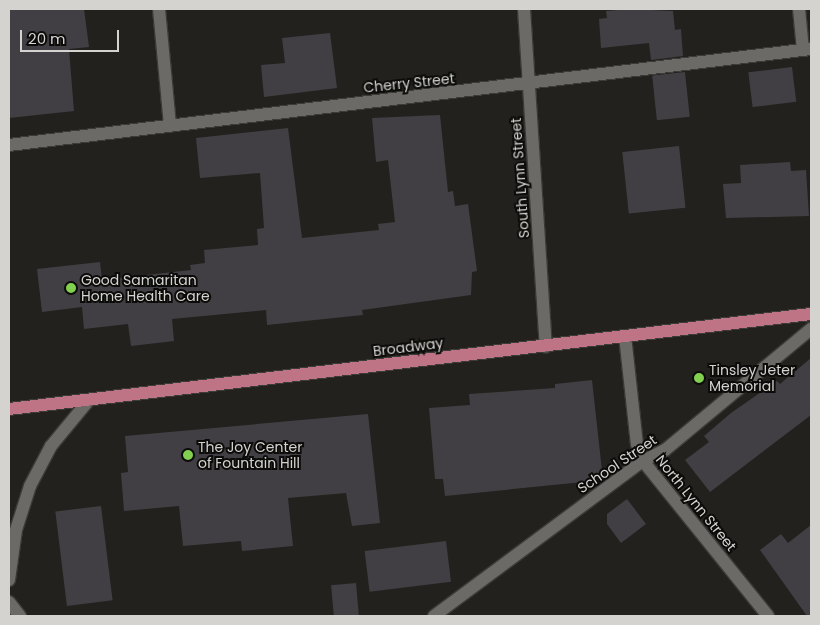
<!DOCTYPE html>
<style>
body{margin:0}
#map{position:relative;width:820px;height:625px;overflow:hidden;background:#23211e;font-family:Poppins,sans-serif}
div>[style]{position:absolute}
.building>*{inset:0;background:#413f43;transform-origin:0 0}
.roads{filter:drop-shadow(1px 0 #3c3b38) drop-shadow(-1px 0 #3c3b38) drop-shadow(0 1px #3c3b38) drop-shadow(0 -1px #3c3b38)}
.minor>*{height:12px;margin:-6px;padding:0 6px;transform-origin:6px;border-radius:6px;background:#6c6a66}
.major>*{height:12px;margin:-6px;padding:0 6px;transform-origin:6px;border-radius:6px;background:#be7485}
.dots>*{width:14px;height:14px;translate:-50% -50%;box-sizing:border-box;border:2px solid #0b0b09;border-radius:50%}
span{translate:-50% -50%;white-space:nowrap;text-align:center;line-height:1.15;-webkit-text-stroke:4px #0b0b09;paint-order:stroke}
.street-label{font-size:14px;color:#d4d3d0}
.poi-label{font-size:14px;color:#d4d3d0}
.left{translate:0 -50%;text-align:left}
.frame{position:absolute;inset:0;border:10px solid #d4d3d0;pointer-events:none}
.scale{position:absolute;left:20px;top:30px;width:99px;height:22px;box-sizing:border-box;border:2px solid #d4d3d0;border-top:0;padding-left:6px;font-size:15px;line-height:18px;white-space:nowrap;color:#d4d3d0;-webkit-text-stroke:4px #0b0b09;paint-order:stroke}
</style>
<div id="map">
<div class="building">
<div style="clip-path:polygon(9px 9px,84px 9px,89px 47px,69px 49px,74px 111px,9px 118px)"></div>
<div style="clip-path:polygon(630px 9px,673px 11px,675px 30px,681px 29px,683px 56px,651px 60px,649px 43px,601px 48px,599px 19px,607px 18px,606px 11px)"></div>
<div style="clip-path:polygon(330px 33px,337px 88px,264px 97px,261px 65px,285px 63px,282px 38px)"></div>
<div style="left:792px;top:67px;width:35px;height:44px;rotate:83deg"></div>
<div style="left:685px;top:72px;width:45px;height:33px;rotate:84deg"></div>
<div style="clip-path:polygon(440px 115px,448px 192px,453px 191px,455px 206px,468px 204px,477px 271px,472px 272px,471px 295px,362px 310px,363px 315px,267px 325px,266px 310px,172px 319px,174px 341px,131px 346px,128px 324px,84px 329px,82px 307px,42px 312px,37px 269px,100px 262px,102px 280px,191px 270px,190px 265px,205px 263px,204px 250px,258px 245px,257px 229px,264px 228px,260px 173px,200px 178px,196px 138px,288px 128px,302px 238px,379px 230px,378px 224px,395px 222px,388px 160px,376px 162px,372px 118px)"></div>
<div style="left:679px;top:146px;width:62px;height:57px;rotate:84deg"></div>
<div style="clip-path:polygon(790px 162px,791px 171px,806px 170px,809px 216px,726px 218px,723px 184px,741px 183px,740px 165px)"></div>
<div style="clip-path:polygon(811px 358px,811px 415px,710px 492px,685px 460px,709px 442px,704px 436px,731px 413px,777px 381px,780px 384px)"></div>
<div style="clip-path:polygon(592px 380px,603px 480px,445px 496px,443px 479px,435px 479px,429px 408px,470px 405px,469px 394px,555px 388px,555px 384px)"></div>
<div style="clip-path:polygon(368px 414px,380px 523px,352px 526px,346px 493px,288px 498px,293px 546px,242px 551px,241px 541px,183px 546px,179px 506px,124px 511px,121px 473px,128px 472px,125px 436px)"></div>
<div style="clip-path:polygon(627px 499px,646px 524px,621px 543px,607px 524px,607px 514px)"></div>
<div style="left:101px;top:506px;width:95px;height:46px;rotate:83deg"></div>
<div style="clip-path:polygon(811px 525px,811px 616px,807px 616px,760px 550px,781px 534px,788px 543px)"></div>
<div style="left:446px;top:541px;width:41px;height:82px;rotate:83deg"></div>
<div style="left:356px;top:583px;width:33px;height:25px;rotate:85deg"></div>
</div>
<div class="roads">
<div class="minor">
<div style="left:159px;top:9px;width:117px;rotate:84.6deg"></div>
<div style="left:524px;top:9px;width:338px;rotate:86.3deg"></div>
<div style="left:799px;top:9px;width:41px;rotate:84.4deg"></div>
<div style="left:9px;top:145px;width:808px;rotate:-6.83deg"></div>
<div style="left:625px;top:336px;width:109px;rotate:83.7deg"></div>
<div style="left:637px;top:444px;width:18px;rotate:71deg"></div>
<div style="left:643px;top:461px;width:199px;rotate:51.1deg"></div>
<div style="left:9px;top:580px;width:50px;rotate:-82deg"></div>
<div style="left:16px;top:530px;width:46px;rotate:-72.3deg"></div>
<div style="left:30px;top:486px;width:45px;rotate:-62.3deg"></div>
<div style="left:51px;top:446px;width:60px;rotate:-50.4deg"></div>
<div style="left:9px;top:602px;width:18px;rotate:52deg"></div>
<div style="left:434px;top:616px;width:260px;rotate:-36.6deg"></div>
<div style="left:643px;top:461px;width:25px;rotate:-27deg"></div>
<div style="left:665px;top:450px;width:190px;rotate:-39.7deg"></div>
</div>
<div class="major">
<div style="left:9px;top:409px;width:808px;rotate:-6.76deg"></div>
</div>
</div>
<div class="dots">
<div style="left:71px;top:288px;background:#82d04f"></div>
<div style="left:699px;top:378px;background:#82d04f"></div>
<div style="left:188px;top:455px;background:#82d04f"></div>
</div>
<div class="street-label">
<span style="left:409px;top:83px;rotate:-6deg">Cherry Street</span>
<span style="left:520px;top:178px;rotate:-94deg">South Lynn Street</span>
<span style="left:408px;top:347px;rotate:-7deg">Broadway</span>
<span style="left:617px;top:464px;rotate:-34deg">School Street</span>
<span style="left:696px;top:503px;rotate:51deg">North Lynn Street</span>
</div>
<div class="poi-label">
<span class="left" style="left:81px;top:288px">Good Samaritan<br>Home Health Care</span>
<span class="left" style="left:709px;top:378px">Tinsley Jeter<br>Memorial</span>
<span class="left" style="left:198px;top:455px">The Joy Center<br>of Fountain Hill</span>
</div>
<div class="frame"></div>
<div class="scale">20 m</div>
</div>
